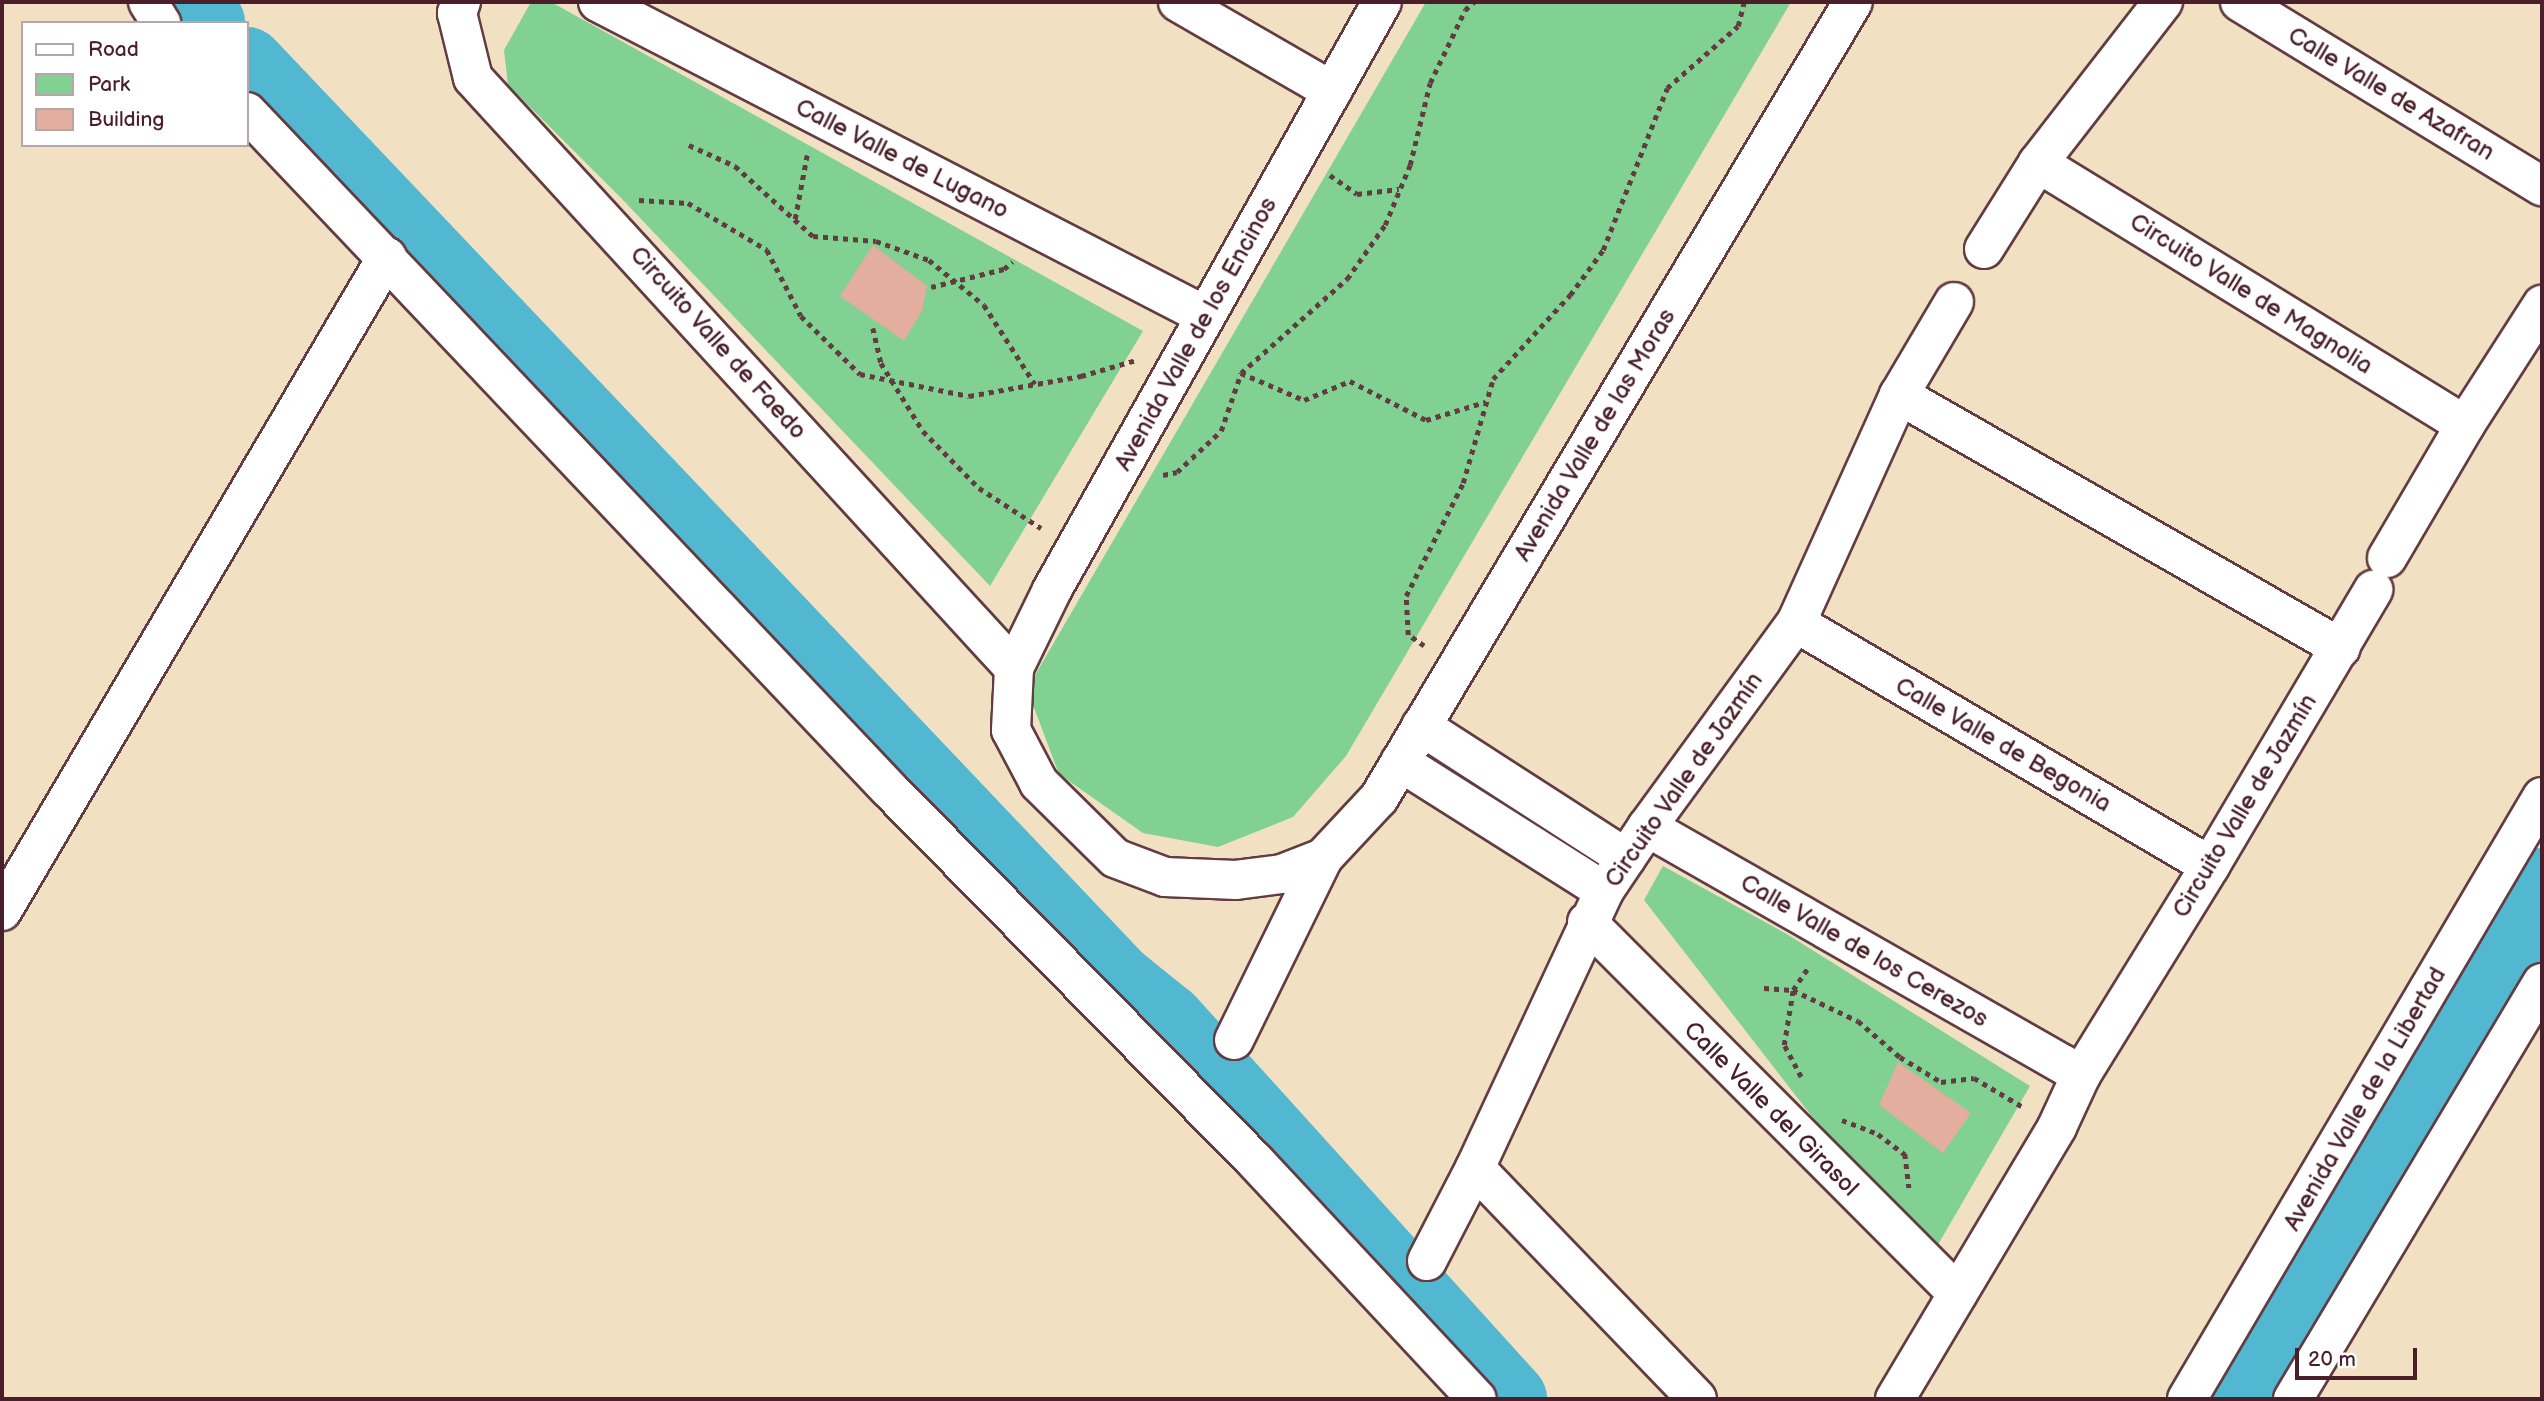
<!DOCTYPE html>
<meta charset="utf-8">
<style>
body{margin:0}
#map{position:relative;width:2544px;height:1401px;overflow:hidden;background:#f1e1c2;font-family:"Balsamiq Sans",sans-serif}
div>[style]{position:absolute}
.green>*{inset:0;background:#80d192}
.river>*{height:74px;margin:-37px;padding:0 37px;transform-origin:37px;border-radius:37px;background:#52b7d1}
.building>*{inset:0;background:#e4ae9e}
.path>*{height:4.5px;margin-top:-2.25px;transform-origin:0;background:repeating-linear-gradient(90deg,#633c42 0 5px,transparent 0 10px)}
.roads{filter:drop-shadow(2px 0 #633c42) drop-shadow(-2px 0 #633c42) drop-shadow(0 2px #633c42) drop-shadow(0 -2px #633c42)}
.minor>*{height:38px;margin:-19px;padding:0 19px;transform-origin:19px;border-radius:19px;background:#fff}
span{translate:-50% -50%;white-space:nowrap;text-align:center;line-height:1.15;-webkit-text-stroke:5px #fff;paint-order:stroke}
.street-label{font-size:24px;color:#4a1f2b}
.frame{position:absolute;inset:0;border:4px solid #4a1f2b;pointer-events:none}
.legend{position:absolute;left:21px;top:21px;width:228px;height:126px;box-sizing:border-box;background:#fff;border:2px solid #b7a5aa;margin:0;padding:9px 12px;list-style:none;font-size:21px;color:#4a1f2b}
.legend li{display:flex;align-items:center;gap:14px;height:35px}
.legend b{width:35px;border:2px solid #b7a5aa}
.scale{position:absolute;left:2295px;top:1348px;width:122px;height:32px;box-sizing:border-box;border:4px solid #4a1f2b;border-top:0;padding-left:9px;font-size:21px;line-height:24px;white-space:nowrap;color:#4a1f2b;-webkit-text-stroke:5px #fff;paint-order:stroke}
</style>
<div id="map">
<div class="green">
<div style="clip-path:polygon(531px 2px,551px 2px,1143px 331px,990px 586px,622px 199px,508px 85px,504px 50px)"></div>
<div style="clip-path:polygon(1426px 2px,1791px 2px,1346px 756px,1293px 817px,1218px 847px,1143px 833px,1059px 774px,1027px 689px)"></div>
<div style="clip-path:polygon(1663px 866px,1785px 933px,2030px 1086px,1932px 1255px,1876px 1199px,1644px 900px)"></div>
</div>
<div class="river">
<div style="left:188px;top:2px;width:29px;rotate:46deg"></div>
<div style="left:247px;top:64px;width:1265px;rotate:46.47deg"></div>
<div style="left:1118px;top:981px;width:64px;rotate:38.7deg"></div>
<div style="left:1168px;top:1021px;width:510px;rotate:47.86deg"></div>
<div style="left:2242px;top:1399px;width:595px;rotate:-59.73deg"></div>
</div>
<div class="building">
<div style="clip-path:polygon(873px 245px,927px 286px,922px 311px,904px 341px,840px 296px)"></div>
<div style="clip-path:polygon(1898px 1062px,1971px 1113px,1943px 1153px,1879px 1105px)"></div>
</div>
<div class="path">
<div style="left:689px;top:145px;width:51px;rotate:24.5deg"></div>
<div style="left:735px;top:166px;width:105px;rotate:41.9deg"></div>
<div style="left:813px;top:236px;width:63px;rotate:4.5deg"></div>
<div style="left:876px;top:241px;width:56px;rotate:19.7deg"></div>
<div style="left:929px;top:260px;width:71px;rotate:39.3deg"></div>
<div style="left:984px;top:305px;width:94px;rotate:57.2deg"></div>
<div style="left:1330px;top:175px;width:33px;rotate:35deg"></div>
<div style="left:1357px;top:194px;width:42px;rotate:-6.8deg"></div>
<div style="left:639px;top:200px;width:49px;rotate:3.5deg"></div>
<div style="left:688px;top:203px;width:92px;rotate:30.7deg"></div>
<div style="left:767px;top:250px;width:74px;rotate:62.7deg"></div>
<div style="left:801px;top:316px;width:83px;rotate:44.5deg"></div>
<div style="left:860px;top:374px;width:111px;rotate:11.4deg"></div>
<div style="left:969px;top:396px;width:114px;rotate:-10.1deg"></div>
<div style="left:1081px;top:376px;width:57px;rotate:-16.2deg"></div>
<div style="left:795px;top:219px;width:65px;rotate:-79.4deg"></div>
<div style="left:931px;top:287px;width:75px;rotate:-13.9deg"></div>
<div style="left:1004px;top:269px;width:11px;rotate:-41deg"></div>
<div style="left:873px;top:328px;width:36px;rotate:77deg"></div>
<div style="left:881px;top:363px;width:80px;rotate:58.3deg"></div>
<div style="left:923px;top:431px;width:80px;rotate:45.5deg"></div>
<div style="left:979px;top:488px;width:74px;rotate:32.8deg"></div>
<div style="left:1241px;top:373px;width:142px;rotate:-41.6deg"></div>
<div style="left:1347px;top:279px;width:66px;rotate:-54.9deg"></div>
<div style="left:1385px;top:225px;width:65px;rotate:-67.4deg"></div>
<div style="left:1410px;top:165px;width:84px;rotate:-76.3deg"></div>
<div style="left:1430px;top:83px;width:81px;rotate:-64.4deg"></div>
<div style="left:1465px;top:10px;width:12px;rotate:-42deg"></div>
<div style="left:1163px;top:475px;width:14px;rotate:-12deg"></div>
<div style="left:1177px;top:472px;width:60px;rotate:-43deg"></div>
<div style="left:1221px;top:431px;width:61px;rotate:-71deg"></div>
<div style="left:1241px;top:373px;width:69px;rotate:23.2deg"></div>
<div style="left:1304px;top:400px;width:50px;rotate:-22.4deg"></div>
<div style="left:1350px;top:381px;width:85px;rotate:27.2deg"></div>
<div style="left:1426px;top:420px;width:62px;rotate:-17deg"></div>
<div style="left:1424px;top:646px;width:19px;rotate:-145deg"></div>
<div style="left:1408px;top:635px;width:39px;rotate:-93deg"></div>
<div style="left:1406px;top:596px;width:127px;rotate:-63.2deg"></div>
<div style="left:1463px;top:483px;width:108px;rotate:-73.9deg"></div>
<div style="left:1493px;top:379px;width:114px;rotate:-47.5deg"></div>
<div style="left:1570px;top:295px;width:56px;rotate:-53.7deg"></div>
<div style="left:1603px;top:250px;width:174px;rotate:-68.4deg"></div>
<div style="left:1667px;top:88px;width:94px;rotate:-41.1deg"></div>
<div style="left:1738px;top:26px;width:25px;rotate:-76deg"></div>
<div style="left:1764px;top:988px;width:29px;rotate:4deg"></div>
<div style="left:1793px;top:990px;width:72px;rotate:25.5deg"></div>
<div style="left:1858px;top:1021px;width:55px;rotate:40.6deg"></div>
<div style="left:1900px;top:1057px;width:48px;rotate:31.4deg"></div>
<div style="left:1941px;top:1082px;width:33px;rotate:-7deg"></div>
<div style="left:1974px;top:1078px;width:57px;rotate:30.6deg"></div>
<div style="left:1801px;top:1077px;width:36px;rotate:-118deg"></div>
<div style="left:1784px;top:1045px;width:56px;rotate:-80.7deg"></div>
<div style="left:1793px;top:990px;width:29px;rotate:-56deg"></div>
<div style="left:1842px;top:1120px;width:39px;rotate:21deg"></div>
<div style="left:1878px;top:1134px;width:34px;rotate:37deg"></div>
<div style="left:1905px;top:1154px;width:34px;rotate:83deg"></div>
</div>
<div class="roads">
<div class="minor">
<div style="left:148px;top:2px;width:25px;rotate:58deg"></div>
<div style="left:461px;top:2px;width:12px;rotate:110deg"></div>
<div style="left:457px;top:13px;width:67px;rotate:76.2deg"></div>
<div style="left:473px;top:78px;width:800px;rotate:47.48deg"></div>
<div style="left:598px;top:2px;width:684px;rotate:27.31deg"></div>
<div style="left:1178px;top:2px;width:178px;rotate:30deg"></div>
<div style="left:2240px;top:2px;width:354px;rotate:31.4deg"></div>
<div style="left:247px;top:112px;width:934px;rotate:46.52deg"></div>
<div style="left:890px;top:790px;width:520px;rotate:45.47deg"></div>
<div style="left:1255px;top:1161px;width:325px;rotate:47deg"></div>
<div style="left:2038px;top:163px;width:501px;rotate:31.53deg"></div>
<div style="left:1984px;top:249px;width:102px;rotate:-57.9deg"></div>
<div style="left:2038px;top:163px;width:204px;rotate:-52.2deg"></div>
<div style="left:1899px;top:395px;width:509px;rotate:29.79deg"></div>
<div style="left:2387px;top:558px;width:154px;rotate:-59.6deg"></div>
<div style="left:2465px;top:425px;width:143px;rotate:-57.3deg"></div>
<div style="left:1796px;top:623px;width:480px;rotate:30.4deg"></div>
<div style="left:1421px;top:726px;width:244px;rotate:32.8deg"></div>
<div style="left:1400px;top:762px;width:241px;rotate:32.3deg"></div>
<div style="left:1647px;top:827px;width:500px;rotate:29.7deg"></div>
<div style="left:1323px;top:858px;width:44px;rotate:158.7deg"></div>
<div style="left:1282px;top:874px;width:46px;rotate:172.6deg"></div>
<div style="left:1236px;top:880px;width:71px;rotate:-177.6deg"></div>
<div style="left:1165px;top:877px;width:53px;rotate:-159.2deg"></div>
<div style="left:1115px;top:858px;width:107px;rotate:-135.4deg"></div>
<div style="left:1039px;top:783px;width:60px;rotate:-117.8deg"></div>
<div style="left:1011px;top:730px;width:62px;rotate:-87.2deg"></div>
<div style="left:1014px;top:668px;width:87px;rotate:-64deg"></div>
<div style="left:1052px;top:590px;width:674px;rotate:-60.7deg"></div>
<div style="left:2px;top:911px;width:759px;rotate:-59.52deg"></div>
<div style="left:1587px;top:922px;width:525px;rotate:45.08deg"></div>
<div style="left:1234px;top:1040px;width:203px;rotate:-63.9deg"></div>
<div style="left:1323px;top:858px;width:82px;rotate:-47deg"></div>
<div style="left:1379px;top:798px;width:926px;rotate:-59.23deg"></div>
<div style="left:1475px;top:1168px;width:320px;rotate:46.1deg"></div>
<div style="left:1427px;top:1261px;width:105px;rotate:-62.7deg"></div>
<div style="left:1475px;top:1168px;width:306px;rotate:-65deg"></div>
<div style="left:1604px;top:891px;width:77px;rotate:-56.1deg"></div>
<div style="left:1647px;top:827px;width:253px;rotate:-53.9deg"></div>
<div style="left:1796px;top:623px;width:250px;rotate:-65.7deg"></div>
<div style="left:1899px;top:395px;width:108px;rotate:-59.4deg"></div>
<div style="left:1895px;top:1399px;width:317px;rotate:-59.2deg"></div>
<div style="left:2057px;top:1127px;width:57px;rotate:-65.2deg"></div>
<div style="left:2081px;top:1075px;width:246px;rotate:-58.3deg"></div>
<div style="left:2210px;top:866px;width:321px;rotate:-59.4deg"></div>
<div style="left:2187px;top:1399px;width:699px;rotate:-59.47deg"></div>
<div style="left:2293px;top:1399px;width:485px;rotate:-59.1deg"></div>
</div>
</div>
<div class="street-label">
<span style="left:2391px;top:94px;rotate:31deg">Calle Valle de Azafran</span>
<span style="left:902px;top:159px;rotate:27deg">Calle Valle de Lugano</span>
<span style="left:2251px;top:294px;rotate:32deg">Circuito Valle de Magnolia</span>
<span style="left:1196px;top:334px;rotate:-61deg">Avenida Valle de los Encinos</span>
<span style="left:718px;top:343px;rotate:48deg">Circuito Valle de Faedo</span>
<span style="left:1595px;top:435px;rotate:-59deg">Avenida Valle de las Moras</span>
<span style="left:2003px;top:745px;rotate:30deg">Calle Valle de Begonia</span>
<span style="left:1684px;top:780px;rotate:-55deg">Circuito Valle de Jazmín</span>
<span style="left:2245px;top:806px;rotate:-59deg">Circuito Valle de Jazmín</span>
<span style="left:1864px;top:951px;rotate:30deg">Calle Valle de los Cerezos</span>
<span style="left:2365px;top:1099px;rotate:-60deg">Avenida Valle de la Libertad</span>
<span style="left:1771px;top:1109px;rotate:45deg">Calle Valle del Girasol</span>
</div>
<div class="frame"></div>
<ul class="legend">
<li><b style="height:9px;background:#fff"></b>Road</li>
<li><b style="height:19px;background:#80d192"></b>Park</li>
<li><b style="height:19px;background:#e4ae9e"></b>Building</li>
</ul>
<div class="scale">20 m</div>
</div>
